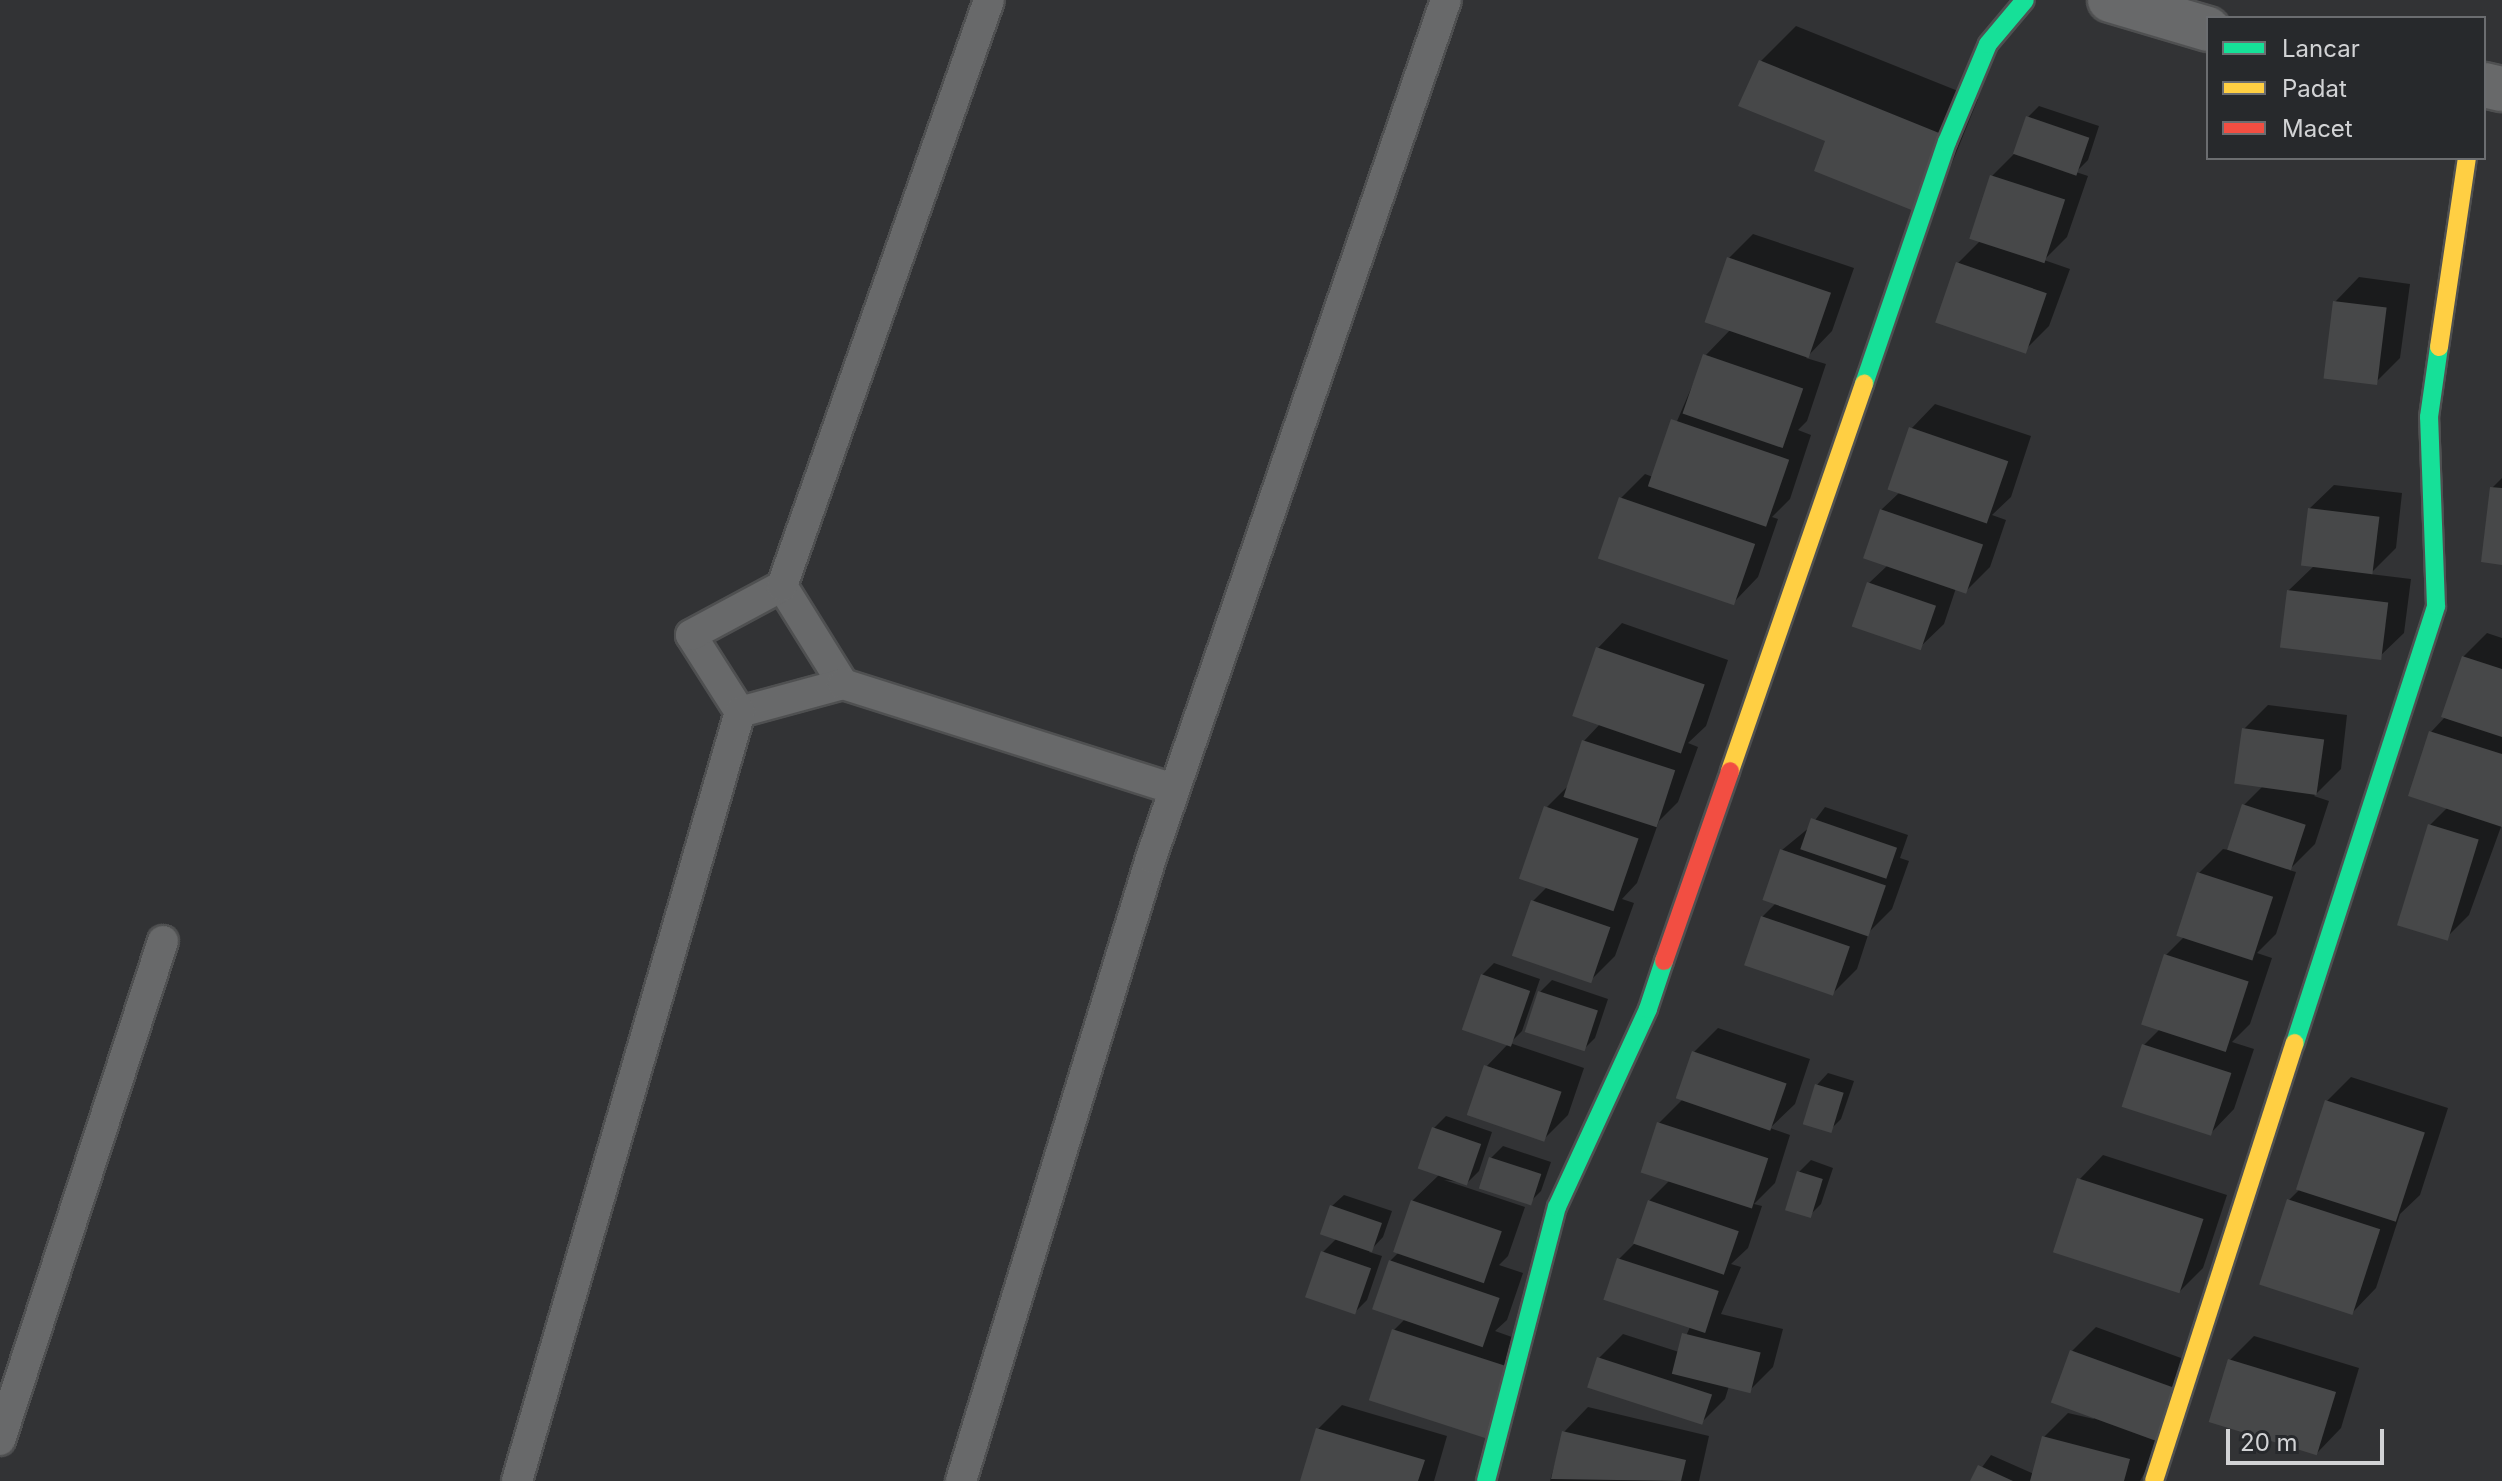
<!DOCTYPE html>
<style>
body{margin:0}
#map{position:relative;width:2502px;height:1481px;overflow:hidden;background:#323335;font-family:Inter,sans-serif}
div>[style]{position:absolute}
.shadow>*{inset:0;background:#0007}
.building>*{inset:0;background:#474849;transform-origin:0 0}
.roads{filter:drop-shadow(2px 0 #4f5051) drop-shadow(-2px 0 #4f5051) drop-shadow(0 2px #4f5051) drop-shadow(0 -2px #4f5051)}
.lane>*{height:30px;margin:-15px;padding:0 15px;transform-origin:15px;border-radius:15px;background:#68696a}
.street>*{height:44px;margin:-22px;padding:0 22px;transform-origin:22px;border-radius:22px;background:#68696a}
.fast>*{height:18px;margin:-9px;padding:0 9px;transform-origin:9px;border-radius:9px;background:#16e098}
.slow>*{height:18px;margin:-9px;padding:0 9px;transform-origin:9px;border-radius:9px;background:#ffcf43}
.jam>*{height:18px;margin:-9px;padding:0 9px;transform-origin:9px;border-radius:9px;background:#f24e42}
span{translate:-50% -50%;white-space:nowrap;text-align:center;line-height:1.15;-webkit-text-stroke:7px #27292c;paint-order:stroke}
.legend{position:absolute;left:2206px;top:16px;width:280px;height:144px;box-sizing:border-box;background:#27292c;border:2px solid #6b6d70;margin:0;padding:10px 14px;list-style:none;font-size:24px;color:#d2d3d5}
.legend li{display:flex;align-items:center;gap:16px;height:40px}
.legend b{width:40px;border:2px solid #6b6d70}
.scale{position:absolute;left:2226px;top:1429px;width:158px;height:36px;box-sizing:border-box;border:4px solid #d2d3d5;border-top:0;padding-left:10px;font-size:24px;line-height:28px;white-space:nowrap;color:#d2d3d5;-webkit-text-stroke:6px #27292c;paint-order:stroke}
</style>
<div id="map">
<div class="shadow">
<div style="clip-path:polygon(1796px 26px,1978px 99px,1948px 173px,1828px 140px,1761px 61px)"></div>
<div style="clip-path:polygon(2039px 106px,2099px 126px,2088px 160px,2076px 172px,2088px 176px,2067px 237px,2044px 260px,2070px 269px,2049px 326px,2025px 350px,1958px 263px,1981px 240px,1992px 176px,2017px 151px,2028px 117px)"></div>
<div style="clip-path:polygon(1753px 234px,1854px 268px,1832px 331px,1806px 358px,1826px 364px,1807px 421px,1798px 430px,1811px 435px,1790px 499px,1772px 517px,1778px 519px,1758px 577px,1734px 602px,1621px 498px,1645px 474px,1653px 477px,1705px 356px,1731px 329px,1729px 258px)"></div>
<div style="clip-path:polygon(2359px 277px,2410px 284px,2400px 358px,2376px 382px,2335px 302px)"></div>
<div style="clip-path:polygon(1935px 404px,2031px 436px,2011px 497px,1992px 515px,2006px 520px,1990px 567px,1966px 591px,1956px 588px,1944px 624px,1919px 648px,1869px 583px,1888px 565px,1881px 510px,1900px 492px,1911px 429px)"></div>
<div style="clip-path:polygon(2502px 478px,2502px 563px,2492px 488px)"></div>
<div style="clip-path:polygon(2334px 485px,2402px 493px,2396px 548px,2370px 574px,2411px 579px,2404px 633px,2379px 657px,2288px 591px,2315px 565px,2309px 509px)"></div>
<div style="clip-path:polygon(1622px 623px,1728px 660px,1706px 726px,1688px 743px,1698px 747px,1678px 802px,1659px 821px,1637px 883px,1622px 899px,1634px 903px,1615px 956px,1591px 980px,1533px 901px,1548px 886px,1546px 808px,1569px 785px,1584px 741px,1601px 723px,1575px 715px,1598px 648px)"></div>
<div style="clip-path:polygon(2487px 633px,2502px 638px,2502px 824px,2469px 915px,2445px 939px,2430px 825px,2448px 807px,2431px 732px,2446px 716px,2463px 657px)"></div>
<div style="clip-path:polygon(2268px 705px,2347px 715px,2341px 769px,2314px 796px,2329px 801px,2315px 844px,2289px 870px,2296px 872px,2276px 934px,2257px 953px,2272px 958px,2250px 1024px,2232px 1042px,2254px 1049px,2234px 1109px,2210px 1134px,2144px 1045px,2161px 1028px,2166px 955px,2185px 936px,2199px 873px,2223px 849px,2229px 850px,2244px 805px,2263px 786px,2244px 729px)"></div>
<div style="clip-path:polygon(1825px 807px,1908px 835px,1900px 858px,1909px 861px,1892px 909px,1869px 932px,1857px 969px,1833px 993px,1762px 917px,1776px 903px,1782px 850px,1810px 827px)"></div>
<div style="clip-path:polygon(1494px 963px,1540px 979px,1522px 1031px,1510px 1043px,1584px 1068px,1568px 1115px,1544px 1139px,1486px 1067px,1509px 1043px,1482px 975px)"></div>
<div style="clip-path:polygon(1552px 980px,1608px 999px,1595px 1038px,1583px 1050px,1540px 992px)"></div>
<div style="clip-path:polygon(1718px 1028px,1810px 1059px,1795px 1104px,1770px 1128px,1790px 1135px,1775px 1183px,1754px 1204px,1762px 1206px,1748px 1248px,1731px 1264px,1741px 1267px,1721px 1314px,1783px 1329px,1773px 1367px,1749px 1391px,1729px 1386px,1725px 1399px,1701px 1423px,1599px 1358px,1623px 1334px,1679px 1352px,1690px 1327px,1619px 1259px,1636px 1242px,1649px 1201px,1670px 1180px,1659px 1123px,1683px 1099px,1694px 1052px)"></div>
<div style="clip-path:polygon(1828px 1073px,1854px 1081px,1841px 1119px,1829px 1131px,1817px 1085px)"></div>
<div style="clip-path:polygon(2351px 1077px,2448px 1108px,2420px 1195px,2400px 1214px,2376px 1288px,2352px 1313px,2289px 1200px,2301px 1188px,2327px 1101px)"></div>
<div style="clip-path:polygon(1446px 1116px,1492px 1132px,1479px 1171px,1467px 1183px,1444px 1180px,1525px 1207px,1508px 1256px,1499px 1265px,1523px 1273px,1507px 1320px,1495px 1331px,1532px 1344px,1509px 1414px,1394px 1330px,1406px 1318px,1390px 1261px,1399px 1252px,1412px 1201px,1440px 1174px,1434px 1128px)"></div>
<div style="clip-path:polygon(1503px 1146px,1551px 1162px,1541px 1191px,1529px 1203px,1491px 1158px)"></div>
<div style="clip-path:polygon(2103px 1155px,2227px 1195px,2203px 1268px,2179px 1292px,2079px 1180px)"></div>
<div style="clip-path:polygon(1811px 1160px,1833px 1168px,1821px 1204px,1809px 1216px,1799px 1172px)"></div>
<div style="clip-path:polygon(1344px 1195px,1392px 1211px,1383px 1237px,1369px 1252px,1382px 1256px,1367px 1300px,1355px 1312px,1308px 1296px,1323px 1252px,1337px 1238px,1332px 1206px)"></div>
<div style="clip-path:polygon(2096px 1327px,2203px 1366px,2140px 1481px,1972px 1481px,1991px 1455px,2034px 1474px,2044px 1437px,2068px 1413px,2094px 1419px,2072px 1351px)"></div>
<div style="clip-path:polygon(2254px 1336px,2359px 1368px,2341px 1428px,2317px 1453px,2230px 1360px)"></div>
<div style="clip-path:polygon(1342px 1405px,1447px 1436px,1434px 1481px,1302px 1481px,1318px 1429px)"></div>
<div style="clip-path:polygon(1588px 1407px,1709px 1436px,1699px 1481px,1550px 1481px,1564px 1432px)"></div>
</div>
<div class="building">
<div style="clip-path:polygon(1759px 60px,1944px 135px,1914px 211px,1814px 171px,1825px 141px,1738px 106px)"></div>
<div style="left:2026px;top:116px;width:67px;height:40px;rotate:19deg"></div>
<div style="left:1990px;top:175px;width:79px;height:67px;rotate:18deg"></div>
<div style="left:1727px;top:257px;width:110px;height:69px;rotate:19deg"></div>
<div style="left:1956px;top:262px;width:96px;height:64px;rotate:19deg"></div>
<div style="left:2333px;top:301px;width:54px;height:78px;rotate:7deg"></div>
<div style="left:1703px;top:354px;width:106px;height:63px;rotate:19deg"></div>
<div style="left:1671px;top:419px;width:125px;height:71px;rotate:19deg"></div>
<div style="left:1909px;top:427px;width:105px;height:66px;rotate:19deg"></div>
<div style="clip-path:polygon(2490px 487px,2502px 488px,2502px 565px,2481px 562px)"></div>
<div style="left:1619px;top:497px;width:144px;height:65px;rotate:19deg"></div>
<div style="left:2308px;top:508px;width:72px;height:58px;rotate:7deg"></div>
<div style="left:1880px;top:509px;width:109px;height:52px;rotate:19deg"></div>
<div style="left:1867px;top:582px;width:73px;height:47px;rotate:19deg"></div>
<div style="left:2287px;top:590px;width:102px;height:58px;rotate:7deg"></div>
<div style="left:1596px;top:647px;width:115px;height:73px;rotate:19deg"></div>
<div style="clip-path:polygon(2462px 656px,2502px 669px,2502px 737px,2441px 717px)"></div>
<div style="left:2242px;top:728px;width:83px;height:56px;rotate:8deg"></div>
<div style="clip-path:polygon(2429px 731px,2502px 754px,2502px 827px,2408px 796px)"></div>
<div style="left:1582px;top:740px;width:98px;height:60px;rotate:18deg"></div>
<div style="left:2242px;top:804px;width:67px;height:48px;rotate:18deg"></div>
<div style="left:1544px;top:806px;width:100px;height:77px;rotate:19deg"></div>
<div style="left:1811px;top:818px;width:91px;height:33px;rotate:19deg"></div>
<div style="left:2428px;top:824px;width:53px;height:106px;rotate:17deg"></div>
<div style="left:1780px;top:849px;width:112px;height:54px;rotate:19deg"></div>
<div style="left:2197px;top:872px;width:80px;height:67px;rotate:18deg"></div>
<div style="left:1531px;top:900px;width:84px;height:59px;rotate:19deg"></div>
<div style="left:1761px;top:916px;width:94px;height:52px;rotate:19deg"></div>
<div style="left:2164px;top:954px;width:89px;height:74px;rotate:18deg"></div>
<div style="left:1481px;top:974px;width:52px;height:59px;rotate:19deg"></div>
<div style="left:1538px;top:991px;width:63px;height:43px;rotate:18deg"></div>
<div style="left:2142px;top:1044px;width:94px;height:66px;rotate:18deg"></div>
<div style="left:1692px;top:1051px;width:100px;height:50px;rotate:19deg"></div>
<div style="left:1484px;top:1065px;width:82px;height:53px;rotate:19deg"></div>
<div style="left:1815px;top:1084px;width:30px;height:42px;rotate:17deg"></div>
<div style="left:2325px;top:1100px;width:105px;height:94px;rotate:18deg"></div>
<div style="left:1657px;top:1122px;width:117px;height:53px;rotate:18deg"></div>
<div style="left:1432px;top:1127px;width:52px;height:44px;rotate:19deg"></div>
<div style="left:1489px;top:1157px;width:55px;height:33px;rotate:18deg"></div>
<div style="left:1797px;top:1171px;width:27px;height:41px;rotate:17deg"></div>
<div style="left:2077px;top:1178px;width:133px;height:78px;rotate:18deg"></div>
<div style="left:2287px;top:1199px;width:98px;height:90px;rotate:18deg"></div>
<div style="left:1411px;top:1200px;width:96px;height:55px;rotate:19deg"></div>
<div style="left:1648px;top:1200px;width:96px;height:46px;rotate:19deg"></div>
<div style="left:1330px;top:1205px;width:55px;height:31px;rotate:19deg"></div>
<div style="left:1321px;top:1251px;width:53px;height:49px;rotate:19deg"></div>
<div style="left:1617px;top:1258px;width:107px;height:44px;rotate:18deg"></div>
<div style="left:1389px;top:1260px;width:117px;height:52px;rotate:19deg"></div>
<div style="left:1392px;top:1329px;width:123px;height:75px;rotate:18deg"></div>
<div style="left:1682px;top:1333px;width:81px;height:42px;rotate:14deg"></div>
<div style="left:2070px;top:1350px;width:118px;height:56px;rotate:20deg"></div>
<div style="left:1597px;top:1357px;width:121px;height:32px;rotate:18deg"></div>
<div style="left:2228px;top:1359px;width:113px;height:66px;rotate:17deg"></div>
<div style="clip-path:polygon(1316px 1428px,1425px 1460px,1418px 1481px,1300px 1481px)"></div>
<div style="clip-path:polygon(1562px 1431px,1686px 1460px,1681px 1481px,1551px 1479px)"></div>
<div style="clip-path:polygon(2042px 1436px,2130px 1459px,2124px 1481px,2030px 1481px)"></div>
<div style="clip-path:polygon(1978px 1465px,2013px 1481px,1970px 1481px)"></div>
</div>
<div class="roads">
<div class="lane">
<div style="left:782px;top:586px;width:115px;rotate:58.1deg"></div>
<div style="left:843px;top:684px;width:107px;rotate:164.8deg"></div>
<div style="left:740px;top:712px;width:91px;rotate:-122.5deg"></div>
<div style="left:691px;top:635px;width:103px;rotate:-28.3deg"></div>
<div style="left:782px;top:586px;width:621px;rotate:-70.54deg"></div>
<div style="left:843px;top:684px;width:347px;rotate:17.6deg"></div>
<div style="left:0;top:1440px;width:525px;rotate:-71.91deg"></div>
<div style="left:517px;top:1481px;width:801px;rotate:-73.83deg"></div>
<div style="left:961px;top:1481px;width:651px;rotate:-73.04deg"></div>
<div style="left:1151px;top:858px;width:907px;rotate:-71.03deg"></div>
</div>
<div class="street">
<div style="left:2110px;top:0;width:102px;rotate:16.5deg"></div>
<div style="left:2484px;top:85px;width:18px;rotate:13deg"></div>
</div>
<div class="fast">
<div style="left:1864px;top:384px;width:256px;rotate:-71.1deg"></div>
<div style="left:1947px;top:142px;width:106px;rotate:-67.3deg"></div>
<div style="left:1988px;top:44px;width:57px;rotate:-49.9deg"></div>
<div style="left:2295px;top:1043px;width:459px;rotate:-72.1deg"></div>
<div style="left:2436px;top:606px;width:189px;rotate:-92.1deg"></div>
<div style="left:2429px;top:417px;width:71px;rotate:-81.9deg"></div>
<div style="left:1486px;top:1481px;width:283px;rotate:-75.5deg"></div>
<div style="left:1557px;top:1207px;width:218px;rotate:-65.3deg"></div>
<div style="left:1648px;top:1009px;width:51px;rotate:-71.6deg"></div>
</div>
<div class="slow">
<div style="left:2439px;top:347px;width:191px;rotate:-81.6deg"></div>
<div style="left:1730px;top:771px;width:410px;rotate:-70.9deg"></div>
<div style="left:2154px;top:1481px;width:460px;rotate:-72.2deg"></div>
</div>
<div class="jam">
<div style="left:1664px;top:961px;width:201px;rotate:-70.8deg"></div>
</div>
</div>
<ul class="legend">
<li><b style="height:10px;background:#16e098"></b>Lancar</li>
<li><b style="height:10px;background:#ffcf43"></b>Padat</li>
<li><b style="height:10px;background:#f24e42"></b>Macet</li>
</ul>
<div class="scale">20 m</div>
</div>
